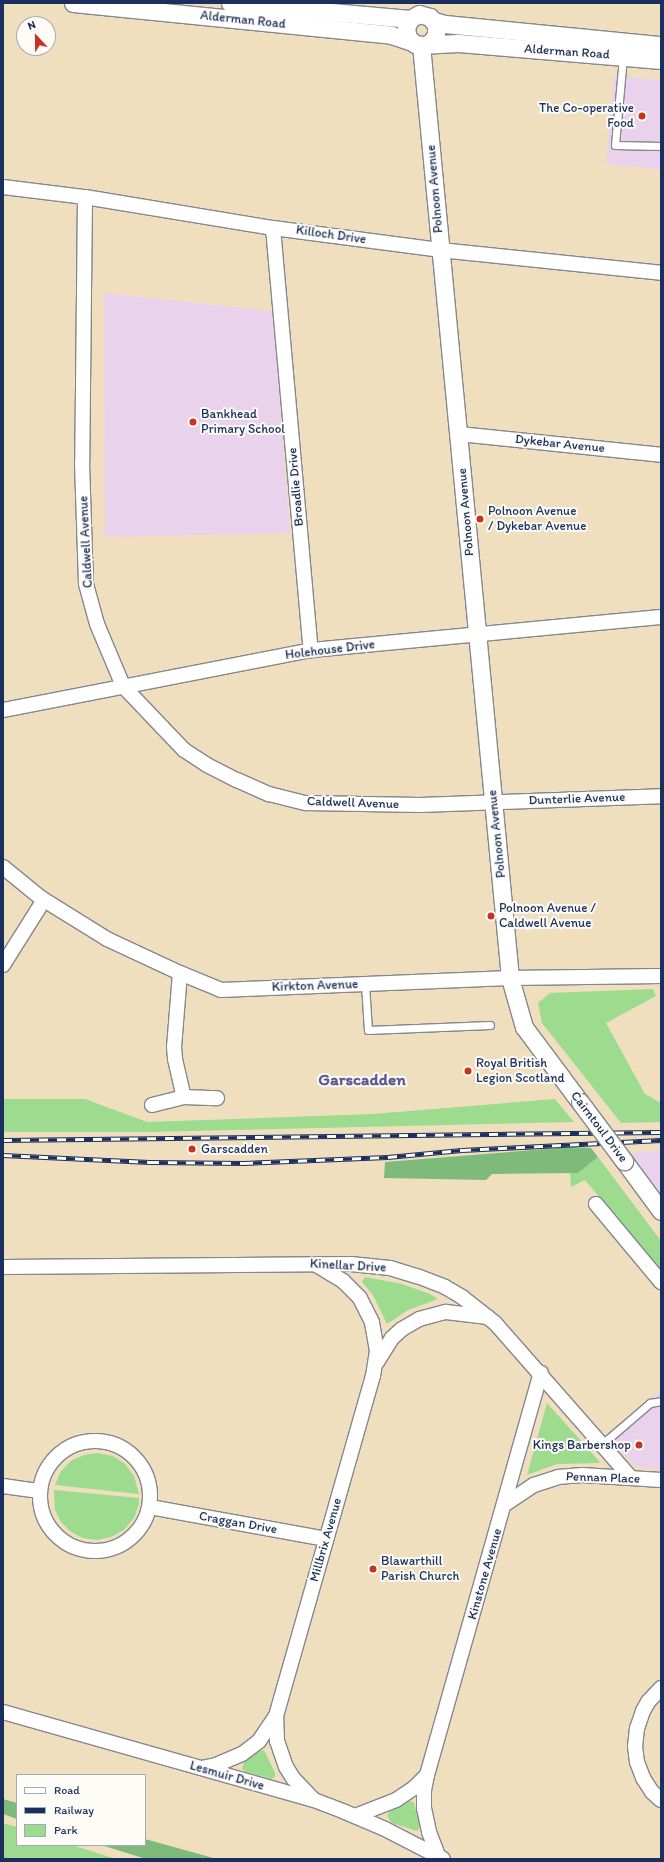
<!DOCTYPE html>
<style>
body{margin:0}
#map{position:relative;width:664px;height:1862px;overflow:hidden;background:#efdfbf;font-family:Itim,sans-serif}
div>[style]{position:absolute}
.built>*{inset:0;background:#ead1ec}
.green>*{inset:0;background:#9ddb8f}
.forest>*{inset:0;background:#7ebb7a}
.roads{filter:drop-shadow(1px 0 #85878e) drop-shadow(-1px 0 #85878e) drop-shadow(0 1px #85878e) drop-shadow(0 -1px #85878e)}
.service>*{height:7px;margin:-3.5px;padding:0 3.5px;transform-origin:3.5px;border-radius:3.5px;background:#fff}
.minor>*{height:14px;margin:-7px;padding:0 7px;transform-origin:7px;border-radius:7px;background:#fff}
.minor>.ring{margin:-7px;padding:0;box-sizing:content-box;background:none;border:14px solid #fff;border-radius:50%}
.tertiary>*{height:17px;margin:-8.5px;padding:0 8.5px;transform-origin:8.5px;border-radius:8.5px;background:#fff}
.rail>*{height:4.5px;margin-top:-2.25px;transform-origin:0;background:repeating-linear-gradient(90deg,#fdfcf7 0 9px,#1b2f5e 0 18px);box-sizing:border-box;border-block:1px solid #1b2f5e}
.bridges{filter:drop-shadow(1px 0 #85878e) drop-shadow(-1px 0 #85878e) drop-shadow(0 1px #85878e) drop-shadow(0 -1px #85878e)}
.tertiary-bridge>*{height:17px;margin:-8.5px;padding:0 8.5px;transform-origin:8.5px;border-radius:8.5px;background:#fff}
.dots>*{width:11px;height:11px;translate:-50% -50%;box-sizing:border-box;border:2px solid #fdfcf7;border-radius:50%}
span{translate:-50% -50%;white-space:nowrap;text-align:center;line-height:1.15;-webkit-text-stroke:4px #fdfcf7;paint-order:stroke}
.street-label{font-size:13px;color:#1b2f5e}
.poi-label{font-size:13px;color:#1b2f5e}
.right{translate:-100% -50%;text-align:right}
.left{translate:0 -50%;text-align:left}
.district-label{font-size:17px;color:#5e5b92;font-weight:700}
.frame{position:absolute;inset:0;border:4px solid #1b2f5e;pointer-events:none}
.legend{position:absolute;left:16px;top:1774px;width:130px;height:72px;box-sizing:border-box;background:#fdfcf7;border:1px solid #a3aaba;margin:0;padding:5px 7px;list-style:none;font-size:12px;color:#1b2f5e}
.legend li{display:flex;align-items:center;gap:8px;height:20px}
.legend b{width:20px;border:1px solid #a3aaba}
.north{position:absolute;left:16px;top:16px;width:40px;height:40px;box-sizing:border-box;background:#fdfcf7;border:1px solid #a3aaba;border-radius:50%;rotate:338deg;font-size:11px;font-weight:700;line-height:16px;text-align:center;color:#1b2f5e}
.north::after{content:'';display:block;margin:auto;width:14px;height:18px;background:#c8321e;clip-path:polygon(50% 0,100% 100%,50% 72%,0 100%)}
</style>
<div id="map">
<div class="built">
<div style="clip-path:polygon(614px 76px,661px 80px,661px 170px,606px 164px)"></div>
<div style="clip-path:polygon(104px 293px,273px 311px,290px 533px,105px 537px)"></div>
<div style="clip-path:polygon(638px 1151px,661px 1151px,661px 1194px,632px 1155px)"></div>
<div style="clip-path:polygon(657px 1392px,661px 1393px,661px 1469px,641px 1467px,632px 1463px,607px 1434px)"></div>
</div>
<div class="green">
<div style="clip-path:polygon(653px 989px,656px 996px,606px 1023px,645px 1094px,661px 1103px,661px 1122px,621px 1123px,542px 1023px,538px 1003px,550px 993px)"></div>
<div style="clip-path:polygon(3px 1099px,85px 1099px,147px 1122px,373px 1114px,555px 1099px,574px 1122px,147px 1132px,3px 1132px)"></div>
<div style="clip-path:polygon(598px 1157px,661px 1241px,661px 1271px,585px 1180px,571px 1187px,570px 1173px,578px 1173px)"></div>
<div style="clip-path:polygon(365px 1277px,402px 1284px,430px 1294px,438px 1299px,408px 1310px,387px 1324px,373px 1295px,362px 1282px)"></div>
<div style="clip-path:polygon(547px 1403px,599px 1461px,600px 1463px,557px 1464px,527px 1475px)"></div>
<div style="clip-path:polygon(98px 1453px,113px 1456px,125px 1464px,134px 1476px,139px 1494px,55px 1485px,61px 1471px,72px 1460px,84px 1455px)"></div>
<div style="clip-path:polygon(54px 1490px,139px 1498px,139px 1504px,134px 1518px,124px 1530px,111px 1537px,97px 1540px,83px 1538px,71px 1532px,61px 1522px,55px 1510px)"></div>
<div style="clip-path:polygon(262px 1750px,265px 1752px,275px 1773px,275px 1777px,272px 1779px,246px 1772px,242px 1769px,244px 1762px)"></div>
<div style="clip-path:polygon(411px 1801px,414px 1803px,420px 1827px,417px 1831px,392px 1823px,387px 1816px,390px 1811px)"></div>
<div style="clip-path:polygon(3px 1823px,17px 1827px,17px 1845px,72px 1845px,116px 1859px,3px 1859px)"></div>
</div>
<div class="forest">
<div style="clip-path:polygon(571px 1147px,591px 1148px,598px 1157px,578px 1173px,492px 1174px,486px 1180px,384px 1178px,385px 1162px)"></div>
<div style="clip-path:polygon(3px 1799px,17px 1803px,17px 1819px,3px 1814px)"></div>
<div style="clip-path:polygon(145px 1839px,217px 1859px,146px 1859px,101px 1845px,145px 1845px)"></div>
</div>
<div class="roads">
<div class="service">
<div style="left:623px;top:57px;width:88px;rotate:95.2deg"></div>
<div style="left:615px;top:145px;width:46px;rotate:1.2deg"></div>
<div style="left:365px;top:984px;width:46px;rotate:86.3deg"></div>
<div style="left:368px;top:1030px;width:122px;rotate:-2.3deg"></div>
<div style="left:601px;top:1445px;width:65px;rotate:-40.6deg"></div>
<div style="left:650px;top:1403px;width:11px;rotate:-10deg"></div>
</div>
<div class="minor">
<div style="left:3px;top:187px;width:83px;rotate:7deg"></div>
<div style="left:85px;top:197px;width:191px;rotate:9.4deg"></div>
<div style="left:273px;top:228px;width:168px;rotate:7.5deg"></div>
<div style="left:440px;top:250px;width:222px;rotate:5.9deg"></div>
<div style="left:85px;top:197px;width:266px;rotate:90.6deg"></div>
<div style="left:82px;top:463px;width:121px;rotate:88.1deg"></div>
<div style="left:86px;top:584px;width:41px;rotate:74.6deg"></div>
<div style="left:97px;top:624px;width:67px;rotate:67.2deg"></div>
<div style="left:123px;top:686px;width:57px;rotate:46.4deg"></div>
<div style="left:162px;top:727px;width:32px;rotate:46deg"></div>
<div style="left:184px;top:750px;width:27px;rotate:33deg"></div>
<div style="left:207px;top:765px;width:34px;rotate:27deg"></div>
<div style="left:237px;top:780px;width:35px;rotate:24deg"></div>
<div style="left:269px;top:794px;width:38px;rotate:14deg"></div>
<div style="left:306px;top:803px;width:114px;rotate:1deg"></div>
<div style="left:420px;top:805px;width:241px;rotate:-2.1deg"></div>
<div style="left:273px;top:228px;width:424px;rotate:84.9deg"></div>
<div style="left:459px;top:434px;width:203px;rotate:5.9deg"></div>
<div style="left:3px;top:710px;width:314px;rotate:-11deg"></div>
<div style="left:311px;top:650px;width:352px;rotate:-5.4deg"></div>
<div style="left:3px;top:867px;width:49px;rotate:39.2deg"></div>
<div style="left:41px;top:898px;width:78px;rotate:31.8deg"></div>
<div style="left:107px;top:939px;width:81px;rotate:25deg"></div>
<div style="left:180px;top:973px;width:44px;rotate:22.5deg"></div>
<div style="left:221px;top:990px;width:289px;rotate:-2.4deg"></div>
<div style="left:510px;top:978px;width:151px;rotate:-0.8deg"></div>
<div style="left:3px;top:965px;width:77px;rotate:-57.8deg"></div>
<div style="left:180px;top:973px;width:74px;rotate:94.6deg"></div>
<div style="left:174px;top:1047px;width:12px;rotate:85deg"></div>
<div style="left:175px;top:1059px;width:39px;rotate:77deg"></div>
<div style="left:152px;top:1105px;width:33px;rotate:-14deg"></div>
<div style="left:184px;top:1097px;width:33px;rotate:2deg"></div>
<div style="left:596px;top:1204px;width:102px;rotate:50.2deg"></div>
<div style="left:3px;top:1267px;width:348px;rotate:-0.5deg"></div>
<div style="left:351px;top:1264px;width:39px;rotate:6deg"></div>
<div style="left:390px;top:1268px;width:28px;rotate:17deg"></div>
<div style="left:417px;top:1276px;width:30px;rotate:21deg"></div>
<div style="left:445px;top:1287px;width:20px;rotate:30deg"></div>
<div style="left:462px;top:1297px;width:42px;rotate:38.2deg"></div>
<div style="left:495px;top:1323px;width:206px;rotate:48.7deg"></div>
<div style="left:377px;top:1362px;width:28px;rotate:-58deg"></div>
<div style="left:392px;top:1338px;width:13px;rotate:-42deg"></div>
<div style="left:402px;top:1329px;width:20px;rotate:-30deg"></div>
<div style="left:419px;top:1319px;width:28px;rotate:-15deg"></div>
<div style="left:446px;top:1312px;width:42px;rotate:6.8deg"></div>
<div class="ring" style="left:40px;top:1441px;width:96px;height:96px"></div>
<div style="left:3px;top:1486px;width:37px;rotate:8deg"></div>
<div style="left:504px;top:1505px;width:36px;rotate:-34deg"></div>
<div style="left:534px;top:1485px;width:25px;rotate:-18deg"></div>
<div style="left:558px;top:1477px;width:24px;rotate:-5deg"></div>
<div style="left:582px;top:1475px;width:79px;rotate:3.6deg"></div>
<div style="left:150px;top:1507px;width:179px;rotate:10.3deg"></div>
<div style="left:661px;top:1688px;width:19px;rotate:133deg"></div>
<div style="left:648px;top:1702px;width:10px;rotate:119deg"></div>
<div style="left:643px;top:1711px;width:18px;rotate:109deg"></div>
<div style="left:637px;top:1728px;width:18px;rotate:96deg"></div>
<div style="left:635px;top:1746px;width:16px;rotate:83deg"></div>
<div style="left:637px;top:1762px;width:17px;rotate:69deg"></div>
<div style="left:643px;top:1778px;width:17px;rotate:57deg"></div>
<div style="left:652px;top:1792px;width:12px;rotate:42deg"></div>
<div style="left:3px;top:1712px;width:323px;rotate:15.8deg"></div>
<div style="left:314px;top:1800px;width:33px;rotate:21deg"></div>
<div style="left:345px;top:1812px;width:43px;rotate:23deg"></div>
<div style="left:385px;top:1829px;width:65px;rotate:27.3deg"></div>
<div style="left:201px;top:1768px;width:15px;rotate:-11deg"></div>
<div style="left:216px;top:1765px;width:28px;rotate:-23deg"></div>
<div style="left:242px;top:1754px;width:21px;rotate:-37deg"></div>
<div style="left:259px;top:1741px;width:30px;rotate:-56deg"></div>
<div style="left:427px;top:1775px;width:15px;rotate:101deg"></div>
<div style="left:424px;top:1790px;width:18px;rotate:90deg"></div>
<div style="left:424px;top:1808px;width:25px;rotate:78deg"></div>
<div style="left:429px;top:1832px;width:26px;rotate:69deg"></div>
<div style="left:314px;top:1800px;width:30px;rotate:-134deg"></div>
<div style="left:293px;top:1778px;width:13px;rotate:-122deg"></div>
<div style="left:286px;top:1767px;width:28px;rotate:-109deg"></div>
<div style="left:277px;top:1741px;width:25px;rotate:-92deg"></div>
<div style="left:276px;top:1716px;width:354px;rotate:-74.1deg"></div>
<div style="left:373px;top:1376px;width:25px;rotate:-81deg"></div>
<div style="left:377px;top:1351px;width:29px;rotate:-100deg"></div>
<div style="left:372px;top:1322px;width:27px;rotate:-117deg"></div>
<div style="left:360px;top:1298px;width:24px;rotate:-135deg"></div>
<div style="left:343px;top:1281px;width:31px;rotate:-149deg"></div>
<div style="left:355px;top:1816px;width:44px;rotate:-21.3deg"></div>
<div style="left:396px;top:1800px;width:22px;rotate:-34deg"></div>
<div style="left:414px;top:1788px;width:18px;rotate:-45deg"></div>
<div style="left:427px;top:1775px;width:418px;rotate:-74.2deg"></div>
</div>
<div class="tertiary">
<div style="left:73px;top:3px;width:320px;rotate:5.7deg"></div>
<div style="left:391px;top:35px;width:22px;rotate:18deg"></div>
<div style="left:230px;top:3px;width:181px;rotate:5.1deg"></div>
<div style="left:434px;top:21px;width:11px;rotate:15deg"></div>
<div style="left:445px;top:24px;width:217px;rotate:5.6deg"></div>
<div style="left:421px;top:45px;width:937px;rotate:84.55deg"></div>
<div style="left:510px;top:978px;width:51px;rotate:74.1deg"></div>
<div style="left:524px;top:1027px;width:94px;rotate:53.3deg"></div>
<div style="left:425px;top:45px;width:5px;rotate:-22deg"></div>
<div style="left:430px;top:43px;width:10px;rotate:-53deg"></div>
<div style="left:436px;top:35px;width:10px;rotate:-90deg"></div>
<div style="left:436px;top:25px;width:10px;rotate:-127deg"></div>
<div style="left:430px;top:17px;width:11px;rotate:-165deg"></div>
<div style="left:419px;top:14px;width:10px;rotate:151deg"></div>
<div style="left:410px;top:19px;width:10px;rotate:114deg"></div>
<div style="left:406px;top:28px;width:10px;rotate:79deg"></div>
<div style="left:408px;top:38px;width:9px;rotate:41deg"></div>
<div style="left:415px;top:44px;width:6px;rotate:9deg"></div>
<div style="left:421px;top:45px;width:37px;rotate:-3deg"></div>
<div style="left:458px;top:43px;width:204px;rotate:4.8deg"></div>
<div style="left:624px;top:1161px;width:62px;rotate:53.5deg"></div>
</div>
</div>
<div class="rail">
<div style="left:3px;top:1140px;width:658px;rotate:-0.7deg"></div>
<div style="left:3px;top:1155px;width:147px;rotate:2.7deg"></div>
<div style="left:150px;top:1162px;width:94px;rotate:0.6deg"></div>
<div style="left:244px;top:1163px;width:144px;rotate:-2.4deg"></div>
<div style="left:388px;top:1157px;width:74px;rotate:-5.4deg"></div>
<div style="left:462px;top:1150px;width:199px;rotate:-2.9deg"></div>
</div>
<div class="bridges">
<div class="tertiary-bridge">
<div style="left:580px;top:1102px;width:74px;rotate:53.3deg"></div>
</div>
</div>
<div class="dots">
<div style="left:642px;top:116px;background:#c8321e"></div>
<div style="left:193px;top:422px;background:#c8321e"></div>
<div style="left:480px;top:519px;background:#c8321e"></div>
<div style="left:491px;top:916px;background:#c8321e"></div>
<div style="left:468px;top:1071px;background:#c8321e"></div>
<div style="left:192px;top:1149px;background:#c8321e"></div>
<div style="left:639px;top:1445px;background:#c8321e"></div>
<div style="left:373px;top:1569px;background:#c8321e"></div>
</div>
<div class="street-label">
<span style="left:243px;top:20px;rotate:6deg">Alderman Road</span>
<span style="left:567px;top:52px;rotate:4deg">Alderman Road</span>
<span style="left:435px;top:189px;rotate:-95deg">Polnoon Avenue</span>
<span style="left:331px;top:235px;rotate:8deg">Killoch Drive</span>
<span style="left:560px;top:444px;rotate:6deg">Dykebar Avenue</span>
<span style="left:296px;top:487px;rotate:-95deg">Broadlie Drive</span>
<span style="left:466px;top:512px;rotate:-95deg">Polnoon Avenue</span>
<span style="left:86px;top:542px;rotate:-93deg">Caldwell Avenue</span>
<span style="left:330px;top:650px;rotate:-7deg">Holehouse Drive</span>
<span style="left:577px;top:799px;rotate:-2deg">Dunterlie Avenue</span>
<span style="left:353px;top:803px;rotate:2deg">Caldwell Avenue</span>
<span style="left:497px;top:834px;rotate:-96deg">Polnoon Avenue</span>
<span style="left:315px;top:986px;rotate:-2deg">Kirkton Avenue</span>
<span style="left:599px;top:1127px;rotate:53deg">Cairntoul Drive</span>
<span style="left:348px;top:1266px;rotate:3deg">Kinellar Drive</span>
<span style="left:603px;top:1478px;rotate:2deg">Pennan Place</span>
<span style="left:238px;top:1523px;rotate:10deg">Craggan Drive</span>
<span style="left:326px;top:1540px;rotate:-74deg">Millbrix Avenue</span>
<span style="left:485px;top:1574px;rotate:-74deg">Kinstone Avenue</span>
<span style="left:227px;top:1776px;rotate:16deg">Lesmuir Drive</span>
</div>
<div class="poi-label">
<span class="right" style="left:634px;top:116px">The Co-operative<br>Food</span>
<span class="left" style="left:201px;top:422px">Bankhead<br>Primary School</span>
<span class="left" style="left:488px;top:519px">Polnoon Avenue<br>/ Dykebar Avenue</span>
<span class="left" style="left:499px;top:916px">Polnoon Avenue /<br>Caldwell Avenue</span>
<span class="left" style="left:476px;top:1071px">Royal British<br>Legion Scotland</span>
<span class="left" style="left:201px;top:1149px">Garscadden</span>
<span class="right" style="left:631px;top:1445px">Kings Barbershop</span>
<span class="left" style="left:381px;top:1569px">Blawarthill<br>Parish Church</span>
</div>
<div class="district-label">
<span style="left:362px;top:1080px">Garscadden</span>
</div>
<div class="frame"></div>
<ul class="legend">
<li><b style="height:5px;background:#fff"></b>Road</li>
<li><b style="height:5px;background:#1b2f5e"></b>Railway</li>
<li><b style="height:11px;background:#9ddb8f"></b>Park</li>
</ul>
<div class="north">N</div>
</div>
